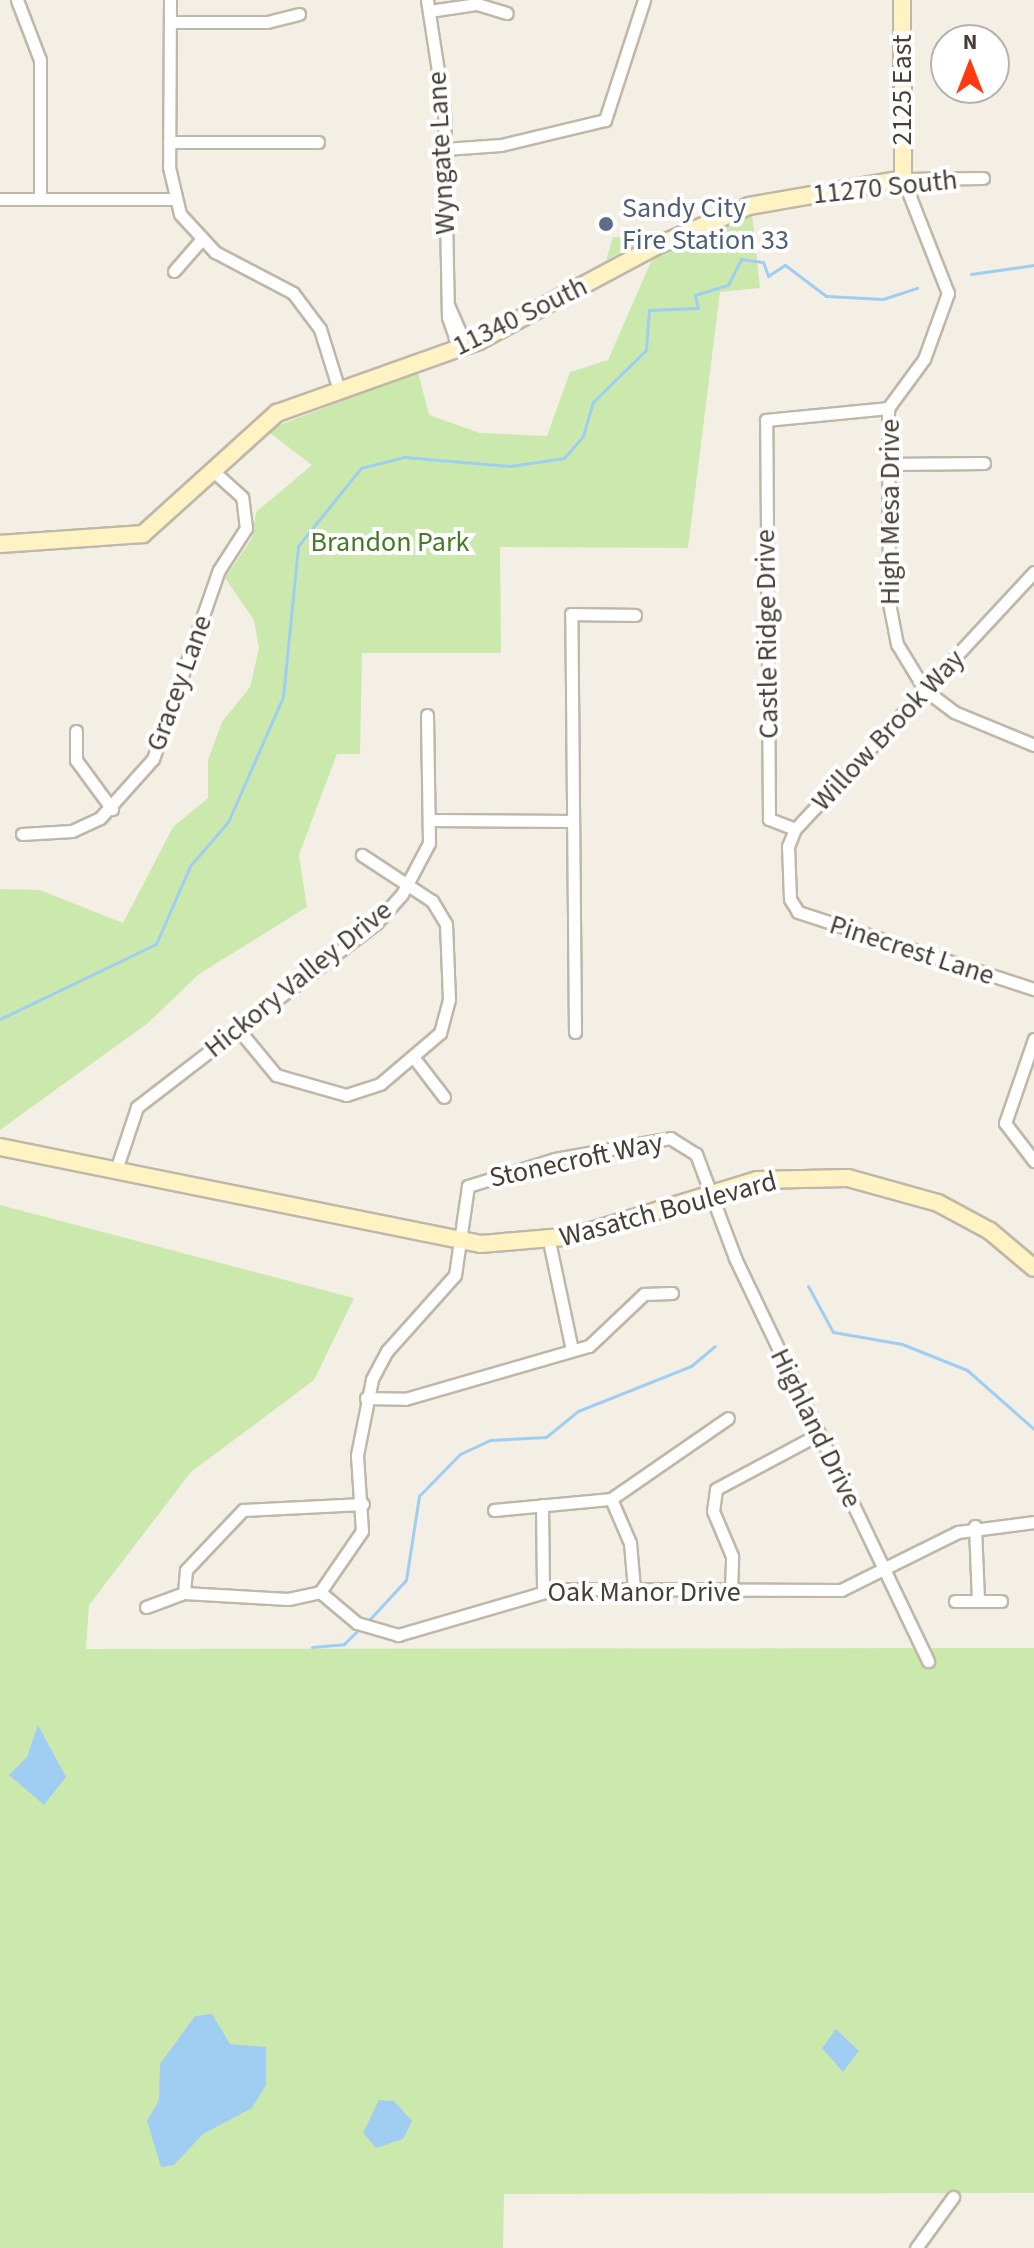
<!DOCTYPE html>
<style>
body{margin:0}
#map{position:relative;width:1034px;height:2248px;overflow:hidden;background:#f3efe5;font-family:"Source Sans 3",sans-serif}
div>[style]{position:absolute}
.green>*{inset:0;background:#cce9ad}
.water>*{inset:0;background:#9fcef2}
.stream>*{height:3px;margin:-1.5px;padding:0 1.5px;transform-origin:1.5px;border-radius:1.5px;background:#9fcef2}
.roads{filter:drop-shadow(2px 0 #bfb7a8) drop-shadow(-2px 0 #bfb7a8) drop-shadow(0 2px #bfb7a8) drop-shadow(0 -2px #bfb7a8)}
.street>*{height:11px;margin:-5.5px;padding:0 5.5px;transform-origin:5.5px;border-radius:5.5px;background:#fff}
.secondary>*{height:16px;margin:-8px;padding:0 8px;transform-origin:8px;border-radius:8px;background:#fff2c3}
.dots>*{width:22px;height:22px;translate:-50% -50%;box-sizing:border-box;border:4px solid #fff;border-radius:50%}
span{translate:-50% -50%;white-space:nowrap;text-align:center;line-height:1.15;-webkit-text-stroke:8px #fff;paint-order:stroke}
.street-label{font-size:28px;color:#463f35}
.service-label{font-size:28px;color:#4e5e75}
.left{translate:0 -50%;text-align:left}
.park-label{font-size:28px;color:#447926}
.north{position:absolute;left:930px;top:24px;width:80px;height:80px;box-sizing:border-box;background:#fff;border:2px solid #b5b2ae;border-radius:50%;rotate:0deg;font-size:22px;font-weight:700;line-height:32px;text-align:center;color:#463f35}
.north::after{content:'';display:block;margin:auto;width:28px;height:36px;background:#ff3a10;clip-path:polygon(50% 0,100% 100%,50% 72%,0 100%)}
</style>
<div id="map">
<div class="green">
<div style="clip-path:polygon(752px 214px,760px 288px,720px 292px,688px 548px,500px 547px,501px 653px,362px 653px,360px 754px,337px 754px,299px 855px,307px 907px,199px 974px,148px 1023px,0 1130px,0 889px,40px 890px,123px 923px,173px 827px,208px 798px,208px 760px,222px 722px,250px 687px,259px 648px,254px 620px,225px 578px,252px 538px,256px 512px,312px 465px,266px 430px,418px 372px,429px 415px,480px 433px,547px 436px,570px 372px,608px 360px,653px 257px)"></div>
<div style="clip-path:polygon(613px 237px,639px 237px,639px 243px,606px 260px)"></div>
<div style="clip-path:polygon(0 1205px,354px 1298px,314px 1380px,191px 1472px,89px 1605px,86px 1649px,1034px 1648px,1034px 2193px,504px 2194px,503px 2248px,0 2248px)"></div>
</div>
<div class="water">
<div style="clip-path:polygon(38px 1725px,66px 1777px,44px 1805px,9px 1775px,27px 1757px)"></div>
<div style="clip-path:polygon(212px 2014px,230px 2044px,266px 2047px,266px 2085px,252px 2108px,203px 2134px,174px 2165px,161px 2167px,147px 2121px,159px 2100px,160px 2064px,195px 2016px)"></div>
<div style="clip-path:polygon(836px 2029px,859px 2051px,843px 2072px,822px 2048px)"></div>
<div style="clip-path:polygon(379px 2100px,394px 2101px,412px 2121px,403px 2139px,376px 2148px,363px 2133px)"></div>
</div>
<div class="stream">
<div style="left:971px;top:274px;width:64px;rotate:-8.1deg"></div>
<div style="left:0;top:1019px;width:173px;rotate:-25.7deg"></div>
<div style="left:156px;top:944px;width:85px;rotate:-66.4deg"></div>
<div style="left:190px;top:866px;width:58px;rotate:-49.2deg"></div>
<div style="left:228px;top:822px;width:137px;rotate:-66.3deg"></div>
<div style="left:283px;top:697px;width:152px;rotate:-84.3deg"></div>
<div style="left:298px;top:546px;width:100px;rotate:-51.1deg"></div>
<div style="left:361px;top:468px;width:44px;rotate:-14.3deg"></div>
<div style="left:404px;top:457px;width:106px;rotate:4.9deg"></div>
<div style="left:510px;top:466px;width:55px;rotate:-8.4deg"></div>
<div style="left:564px;top:458px;width:29px;rotate:-49deg"></div>
<div style="left:583px;top:436px;width:35px;rotate:-74deg"></div>
<div style="left:593px;top:402px;width:74px;rotate:-44.5deg"></div>
<div style="left:646px;top:350px;width:40px;rotate:-85.7deg"></div>
<div style="left:649px;top:310px;width:49px;rotate:-2.3deg"></div>
<div style="left:698px;top:308px;width:13px;rotate:-103deg"></div>
<div style="left:695px;top:295px;width:34px;rotate:-17deg"></div>
<div style="left:728px;top:285px;width:29px;rotate:-63deg"></div>
<div style="left:741px;top:259px;width:22px;rotate:8deg"></div>
<div style="left:763px;top:262px;width:15px;rotate:70deg"></div>
<div style="left:768px;top:276px;width:20px;rotate:-33deg"></div>
<div style="left:785px;top:265px;width:51px;rotate:37.1deg"></div>
<div style="left:826px;top:296px;width:57px;rotate:3deg"></div>
<div style="left:883px;top:299px;width:36px;rotate:-18deg"></div>
<div style="left:808px;top:1286px;width:52px;rotate:61.5deg"></div>
<div style="left:833px;top:1332px;width:70px;rotate:9.9deg"></div>
<div style="left:902px;top:1344px;width:70px;rotate:21.8deg"></div>
<div style="left:967px;top:1370px;width:89px;rotate:41.4deg"></div>
<div style="left:369px;top:1620px;width:54px;rotate:-47.2deg"></div>
<div style="left:406px;top:1580px;width:85px;rotate:-81.2deg"></div>
<div style="left:419px;top:1496px;width:59px;rotate:-45.7deg"></div>
<div style="left:460px;top:1454px;width:33px;rotate:-25deg"></div>
<div style="left:490px;top:1440px;width:56px;rotate:-3.1deg"></div>
<div style="left:546px;top:1437px;width:41px;rotate:-39.1deg"></div>
<div style="left:578px;top:1411px;width:122px;rotate:-21.7deg"></div>
<div style="left:691px;top:1366px;width:31px;rotate:-40deg"></div>
<div style="left:312px;top:1647px;width:32px;rotate:-5deg"></div>
<div style="left:344px;top:1644px;width:18px;rotate:-45deg"></div>
</div>
<div class="roads">
<div class="street">
<div style="left:17px;top:0;width:64px;rotate:69deg"></div>
<div style="left:40px;top:60px;width:139px;rotate:90deg"></div>
<div style="left:170px;top:0;width:167px;rotate:90.3deg"></div>
<div style="left:169px;top:167px;width:48px;rotate:76.8deg"></div>
<div style="left:180px;top:214px;width:52px;rotate:47.4deg"></div>
<div style="left:215px;top:252px;width:88px;rotate:27.7deg"></div>
<div style="left:293px;top:293px;width:45px;rotate:53.1deg"></div>
<div style="left:320px;top:329px;width:64px;rotate:72.7deg"></div>
<div style="left:427px;top:0;width:111px;rotate:81.2deg"></div>
<div style="left:444px;top:110px;width:207px;rotate:88.9deg"></div>
<div style="left:448px;top:317px;width:34px;rotate:71deg"></div>
<div style="left:429px;top:11px;width:49px;rotate:-8.3deg"></div>
<div style="left:477px;top:4px;width:31px;rotate:17deg"></div>
<div style="left:170px;top:22px;width:97px"></div>
<div style="left:267px;top:22px;width:33px;rotate:-14deg"></div>
<div style="left:169px;top:142px;width:149px"></div>
<div style="left:445px;top:149px;width:56px;rotate:-4.1deg"></div>
<div style="left:501px;top:145px;width:107px;rotate:-13.5deg"></div>
<div style="left:605px;top:120px;width:126px;rotate:-72deg"></div>
<div style="left:983px;top:178px;width:80px;rotate:179.3deg"></div>
<div style="left:903px;top:179px;width:123px;rotate:68.5deg"></div>
<div style="left:948px;top:293px;width:70px;rotate:110deg"></div>
<div style="left:924px;top:359px;width:61px;rotate:126.3deg"></div>
<div style="left:888px;top:408px;width:195px;rotate:89.7deg"></div>
<div style="left:889px;top:603px;width:42px;rotate:79deg"></div>
<div style="left:897px;top:644px;width:54px;rotate:58.7deg"></div>
<div style="left:925px;top:690px;width:36px;rotate:37deg"></div>
<div style="left:954px;top:712px;width:87px;rotate:22.4deg"></div>
<div style="left:0;top:199px;width:174px"></div>
<div style="left:174px;top:271px;width:40px;rotate:-49deg"></div>
<div style="left:449px;top:307px;width:43px;rotate:66.4deg"></div>
<div style="left:888px;top:464px;width:96px;rotate:-0.6deg"></div>
<div style="left:1034px;top:572px;width:351px;rotate:132.9deg"></div>
<div style="left:795px;top:829px;width:18px;rotate:112deg"></div>
<div style="left:788px;top:846px;width:53px;rotate:87.8deg"></div>
<div style="left:790px;top:899px;width:15px;rotate:58deg"></div>
<div style="left:798px;top:912px;width:248px;rotate:18.1deg"></div>
<div style="left:76px;top:731px;width:29px;rotate:90deg"></div>
<div style="left:76px;top:760px;width:61px;rotate:53.7deg"></div>
<div style="left:430px;top:820px;width:142px;rotate:0.4deg"></div>
<div style="left:795px;top:829px;width:28px;rotate:-159deg"></div>
<div style="left:769px;top:819px;width:399px;rotate:-90.4deg"></div>
<div style="left:766px;top:420px;width:123px;rotate:-5.6deg"></div>
<div style="left:22px;top:834px;width:50px;rotate:-3.4deg"></div>
<div style="left:72px;top:831px;width:31px;rotate:-25deg"></div>
<div style="left:100px;top:818px;width:79px;rotate:-48.1deg"></div>
<div style="left:153px;top:759px;width:200px;rotate:-70.8deg"></div>
<div style="left:219px;top:570px;width:50px;rotate:-57.3deg"></div>
<div style="left:246px;top:528px;width:31px;rotate:-97deg"></div>
<div style="left:242px;top:497px;width:39px;rotate:-138deg"></div>
<div style="left:238px;top:1029px;width:60px;rotate:50.4deg"></div>
<div style="left:276px;top:1075px;width:73px;rotate:15.9deg"></div>
<div style="left:346px;top:1095px;width:36px;rotate:-18deg"></div>
<div style="left:380px;top:1084px;width:79px;rotate:-40.4deg"></div>
<div style="left:440px;top:1033px;width:35px;rotate:-75deg"></div>
<div style="left:449px;top:999px;width:75px;rotate:-92.3deg"></div>
<div style="left:446px;top:924px;width:27px;rotate:-121deg"></div>
<div style="left:432px;top:901px;width:84px;rotate:-146.7deg"></div>
<div style="left:575px;top:1032px;width:418px;rotate:-90.5deg"></div>
<div style="left:571px;top:614px;width:64px;rotate:0.9deg"></div>
<div style="left:1034px;top:1039px;width:89px;rotate:109deg"></div>
<div style="left:1005px;top:1123px;width:48px;rotate:52.7deg"></div>
<div style="left:414px;top:1058px;width:49px;rotate:52.4deg"></div>
<div style="left:116px;top:1170px;width:66px;rotate:-71.6deg"></div>
<div style="left:137px;top:1107px;width:302px;rotate:-37.6deg"></div>
<div style="left:376px;top:923px;width:39px;rotate:-48deg"></div>
<div style="left:402px;top:894px;width:58px;rotate:-62.1deg"></div>
<div style="left:429px;top:843px;width:128px;rotate:-90.9deg"></div>
<div style="left:549px;top:1241px;width:111px;rotate:78.1deg"></div>
<div style="left:366px;top:1398px;width:39px;rotate:1deg"></div>
<div style="left:405px;top:1399px;width:191px;rotate:-16.1deg"></div>
<div style="left:589px;top:1346px;width:76px;rotate:-43.4deg"></div>
<div style="left:644px;top:1294px;width:28px;rotate:-2deg"></div>
<div style="left:611px;top:1499px;width:48px;rotate:66.6deg"></div>
<div style="left:630px;top:1543px;width:46px;rotate:85deg"></div>
<div style="left:542px;top:1505px;width:86px;rotate:89.3deg"></div>
<div style="left:494px;top:1510px;width:118px;rotate:-5.4deg"></div>
<div style="left:611px;top:1499px;width:142px;rotate:-34.7deg"></div>
<div style="left:975px;top:1526px;width:75px;rotate:87.7deg"></div>
<div style="left:731px;top:1590px;width:34px;rotate:-88deg"></div>
<div style="left:732px;top:1556px;width:49px;rotate:-112.9deg"></div>
<div style="left:713px;top:1511px;width:22px;rotate:-82deg"></div>
<div style="left:716px;top:1489px;width:115px;rotate:-28.1deg"></div>
<div style="left:320px;top:1592px;width:74px;rotate:-55.5deg"></div>
<div style="left:362px;top:1531px;width:76px;rotate:-93.8deg"></div>
<div style="left:357px;top:1455px;width:77px;rotate:-78.8deg"></div>
<div style="left:372px;top:1379px;width:32px;rotate:-62deg"></div>
<div style="left:387px;top:1351px;width:102px;rotate:-48.2deg"></div>
<div style="left:455px;top:1275px;width:90px;rotate:-81.7deg"></div>
<div style="left:468px;top:1186px;width:91px;rotate:-17.2deg"></div>
<div style="left:555px;top:1159px;width:117px;rotate:-10.3deg"></div>
<div style="left:670px;top:1138px;width:31px;rotate:32deg"></div>
<div style="left:696px;top:1154px;width:111px;rotate:69.4deg"></div>
<div style="left:735px;top:1258px;width:447px;rotate:64.4deg"></div>
<div style="left:320px;top:1592px;width:48px;rotate:40deg"></div>
<div style="left:357px;top:1623px;width:43px;rotate:16.3deg"></div>
<div style="left:398px;top:1635px;width:164px;rotate:-16.3deg"></div>
<div style="left:555px;top:1589px;width:286px;rotate:0.2deg"></div>
<div style="left:841px;top:1590px;width:131px;rotate:-26.4deg"></div>
<div style="left:958px;top:1532px;width:77px;rotate:-7.5deg"></div>
<div style="left:184px;top:1593px;width:23px;rotate:-85deg"></div>
<div style="left:186px;top:1570px;width:83px;rotate:-46.5deg"></div>
<div style="left:243px;top:1510px;width:120px;rotate:-2.9deg"></div>
<div style="left:955px;top:1601px;width:46px"></div>
<div style="left:146px;top:1607px;width:40px;rotate:-20.2deg"></div>
<div style="left:184px;top:1593px;width:104px;rotate:3.3deg"></div>
<div style="left:288px;top:1599px;width:33px;rotate:-12deg"></div>
<div style="left:916px;top:2248px;width:63px;rotate:-54deg"></div>
</div>
<div class="secondary">
<div style="left:0;top:544px;width:143px;rotate:-4deg"></div>
<div style="left:143px;top:534px;width:181px;rotate:-42.1deg"></div>
<div style="left:277px;top:413px;width:214px;rotate:-19.6deg"></div>
<div style="left:479px;top:341px;width:199px;rotate:-28.2deg"></div>
<div style="left:654px;top:247px;width:103px;rotate:-23.3deg"></div>
<div style="left:749px;top:206px;width:156px;rotate:-9.9deg"></div>
<div style="left:903px;top:179px;width:179px;rotate:-90.3deg"></div>
<div style="left:0;top:1147px;width:491px;rotate:11.4deg"></div>
<div style="left:481px;top:1244px;width:94px;rotate:-4.9deg"></div>
<div style="left:575px;top:1236px;width:190px;rotate:-17.1deg"></div>
<div style="left:757px;top:1180px;width:91px;rotate:-1.3deg"></div>
<div style="left:848px;top:1178px;width:93px;rotate:15.5deg"></div>
<div style="left:938px;top:1203px;width:59px;rotate:28.3deg"></div>
<div style="left:990px;top:1231px;width:57px;rotate:40.1deg"></div>
</div>
</div>
<div class="dots">
<div style="left:606px;top:224px;background:#5c6f8a"></div>
</div>
<div class="street-label">
<span style="left:902px;top:90px;rotate:-90deg">2125 East</span>
<span style="left:441px;top:153px;rotate:-93deg">Wyngate Lane</span>
<span style="left:885px;top:187px;rotate:-6deg">11270 South</span>
<span style="left:520px;top:316px;rotate:-26deg">11340 South</span>
<span style="left:890px;top:512px;rotate:-90deg">High Mesa Drive</span>
<span style="left:767px;top:634px;rotate:-91deg">Castle Ridge Drive</span>
<span style="left:179px;top:683px;rotate:-70deg">Gracey Lane</span>
<span style="left:888px;top:730px;rotate:-47deg">Willow Brook Way</span>
<span style="left:912px;top:950px;rotate:18deg">Pinecrest Lane</span>
<span style="left:298px;top:979px;rotate:-39deg">Hickory Valley Drive</span>
<span style="left:576px;top:1160px;rotate:-12deg">Stonecroft Way</span>
<span style="left:668px;top:1209px;rotate:-15deg">Wasatch Boulevard</span>
<span style="left:816px;top:1428px;rotate:64deg">Highland Drive</span>
<span style="left:644px;top:1592px">Oak Manor Drive</span>
</div>
<div class="service-label">
<span class="left" style="left:622px;top:224px">Sandy City<br>Fire Station 33</span>
</div>
<div class="park-label">
<span style="left:390px;top:542px">Brandon Park</span>
</div>
<div class="north">N</div>
</div>
